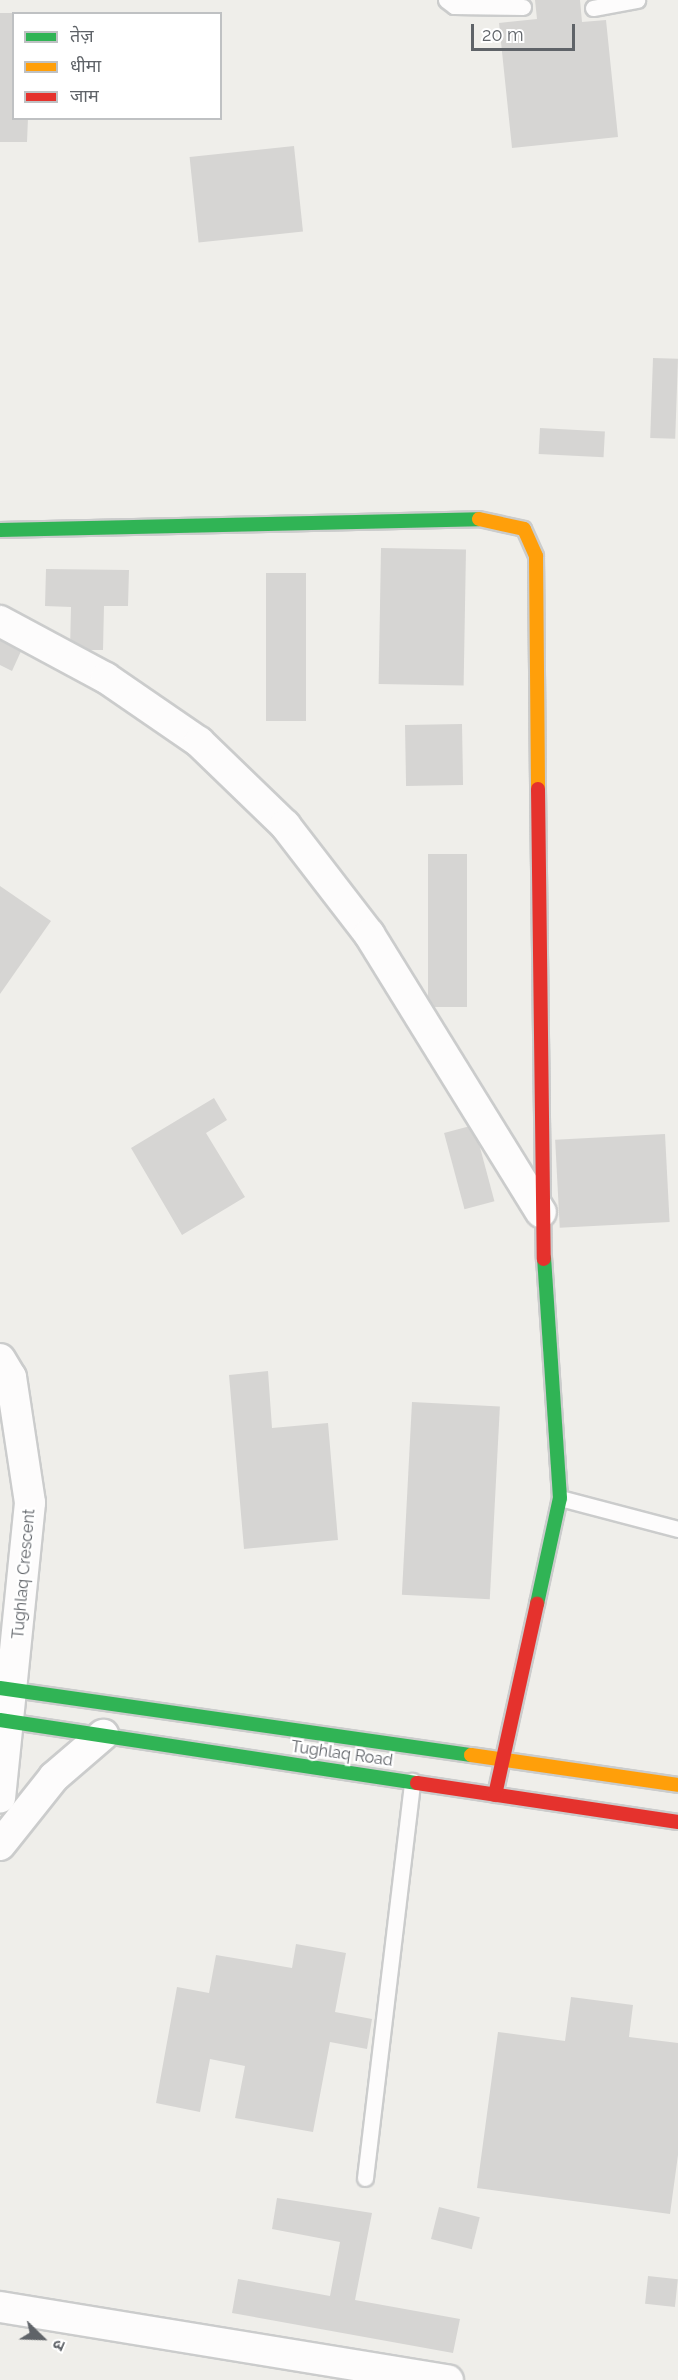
<!DOCTYPE html>
<meta charset="utf-8">
<style>
body{margin:0}
#map{position:relative;width:678px;height:2380px;overflow:hidden;background:#efeeea;font-family:Raleway,"Noto Sans Devanagari",sans-serif}
div>[style]{position:absolute}
.building>*{inset:0;background:#d6d5d3;transform-origin:0 0}
.roads{filter:drop-shadow(2px 0 #cbcccc) drop-shadow(-2px 0 #cbcccc) drop-shadow(0 2px #cbcccc) drop-shadow(0 -2px #cbcccc)}
.lane>*{height:15px;margin:-7.5px;padding:0 7.5px;transform-origin:7.5px;border-radius:7.5px;background:#fdfcfc}
.street>*{height:30px;margin:-15px;padding:0 15px;transform-origin:15px;border-radius:15px;background:#fdfcfc}
.fast>*{height:14px;margin:-7px;padding:0 7px;transform-origin:7px;border-radius:7px;background:#30b455}
.slow>*{height:14px;margin:-7px;padding:0 7px;transform-origin:7px;border-radius:7px;background:#ff9f0a}
.jam>*{height:14px;margin:-7px;padding:0 7px;transform-origin:7px;border-radius:7px;background:#e5322d}
span{translate:-50% -50%;white-space:nowrap;text-align:center;line-height:1.15;-webkit-text-stroke:4.5px #fff;paint-order:stroke}
.street-label{font-size:16px;color:#5f6368}
.legend{position:absolute;left:12px;top:12px;width:210px;height:108px;box-sizing:border-box;background:#fff;border:2px solid #bfc1c3;margin:0;padding:8px 10px;list-style:none;font-size:18px;color:#5f6368}
.legend li{display:flex;align-items:center;gap:12px;height:30px}
.legend b{width:30px;border:2px solid #bfc1c3}
.north{position:absolute;left:12px;top:2308px;width:60px;height:60px;-webkit-text-stroke:4px #fff;paint-order:stroke;rotate:113deg;font-size:16px;font-weight:700;line-height:24px;text-align:center;color:#5f6368}
.north::after{content:'';display:block;margin:auto;width:21px;height:27px;background:#5f6368;clip-path:polygon(50% 0,100% 100%,50% 72%,0 100%)}
.scale{position:absolute;left:471px;top:24px;width:104px;height:27px;box-sizing:border-box;border:3px solid #5f6368;border-top:0;padding-left:8px;font-size:18px;line-height:21px;white-space:nowrap;color:#5f6368;-webkit-text-stroke:4px #fff;paint-order:stroke}
</style>
<div id="map">
<div class="building">
<div style="clip-path:polygon(535px 0,580px 0,582px 22px,606px 20px,618px 137px,512px 148px,499px 23px,537px 19px)"></div>
<div style="clip-path:polygon(0 13px,14px 13px,14px 118px,28px 118px,27px 142px,0 142px)"></div>
<div style="left:294px;top:146px;width:86px;height:105px;rotate:84deg"></div>
<div style="left:653px;top:358px;width:25px;height:80px;rotate:2deg"></div>
<div style="left:540px;top:428px;width:65px;height:26px;rotate:3deg"></div>
<div style="left:381px;top:548px;width:85px;height:136px;rotate:1deg"></div>
<div style="clip-path:polygon(46px 569px,129px 570px,128px 606px,104px 606px,103px 650px,70px 650px,71px 607px,45px 606px)"></div>
<div style="left:266px;top:573px;width:40px;height:148px"></div>
<div style="clip-path:polygon(0 638px,22px 649px,12px 671px,0 665px)"></div>
<div style="left:462px;top:724px;width:61px;height:57px;rotate:89deg"></div>
<div style="left:428px;top:854px;width:39px;height:153px"></div>
<div style="clip-path:polygon(0 886px,51px 921px,0 994px)"></div>
<div style="clip-path:polygon(214px 1098px,227px 1120px,206px 1133px,245px 1197px,182px 1235px,131px 1148px)"></div>
<div style="left:474px;top:1125px;width:79px;height:31px;rotate:75deg"></div>
<div style="left:665px;top:1134px;width:88px;height:110px;rotate:87deg"></div>
<div style="clip-path:polygon(268px 1371px,272px 1428px,328px 1423px,338px 1540px,244px 1549px,229px 1375px)"></div>
<div style="left:412px;top:1402px;width:88px;height:193px;rotate:3deg"></div>
<div style="clip-path:polygon(296px 1944px,346px 1953px,335px 2012px,372px 2019px,367px 2049px,330px 2042px,313px 2132px,235px 2118px,245px 2066px,210px 2059px,200px 2112px,156px 2103px,177px 1987px,209px 1993px,216px 1955px,292px 1968px)"></div>
<div style="clip-path:polygon(571px 1997px,633px 2005px,629px 2037px,678px 2043px,678px 2155px,670px 2214px,477px 2188px,498px 2032px,565px 2041px)"></div>
<div style="clip-path:polygon(277px 2198px,372px 2213px,355px 2300px,460px 2319px,453px 2353px,232px 2313px,238px 2279px,330px 2296px,340px 2242px,272px 2229px)"></div>
<div style="left:439px;top:2207px;width:42px;height:33px;rotate:14deg"></div>
<div style="left:648px;top:2276px;width:30px;height:28px;rotate:6deg"></div>
</div>
<div class="roads">
<div class="lane">
<div style="left:446px;top:0;width:10px;rotate:37deg"></div>
<div style="left:454px;top:6px;width:69px;rotate:0.8deg"></div>
<div style="left:593px;top:8px;width:45px;rotate:-10.3deg"></div>
<div style="left:560px;top:1498px;width:122px;rotate:14.7deg"></div>
<div style="left:365px;top:2178px;width:400px;rotate:-83.2deg"></div>
</div>
<div class="street">
<div style="left:0;top:621px;width:120px;rotate:28.3deg"></div>
<div style="left:106px;top:678px;width:113px;rotate:34.5deg"></div>
<div style="left:199px;top:742px;width:120px;rotate:44deg"></div>
<div style="left:285px;top:825px;width:138px;rotate:52.4deg"></div>
<div style="left:369px;top:934px;width:327px;rotate:58.3deg"></div>
<div style="left:0;top:1359px;width:21px;rotate:59deg"></div>
<div style="left:11px;top:1377px;width:127px;rotate:81.4deg"></div>
<div style="left:30px;top:1503px;width:296px;rotate:95.8deg"></div>
<div style="left:0;top:1845px;width:87px;rotate:-51.5deg"></div>
<div style="left:54px;top:1777px;width:65px;rotate:-40.6deg"></div>
<div style="left:0;top:2307px;width:454px;rotate:9.3deg"></div>
</div>
<div class="fast">
<div style="left:0;top:530px;width:479px;rotate:-1.3deg"></div>
<div style="left:537px;top:1604px;width:108px;rotate:-77.8deg"></div>
<div style="left:560px;top:1498px;width:240px;rotate:-93.8deg"></div>
<div style="left:0;top:1688px;width:476px;rotate:8.1deg"></div>
<div style="left:0;top:1720px;width:422px;rotate:8.6deg"></div>
</div>
<div class="slow">
<div style="left:479px;top:519px;width:46px;rotate:12.5deg"></div>
<div style="left:524px;top:529px;width:30px;rotate:66deg"></div>
<div style="left:536px;top:556px;width:233px;rotate:89.5deg"></div>
<div style="left:471px;top:1755px;width:209px;rotate:8.2deg"></div>
</div>
<div class="jam">
<div style="left:538px;top:789px;width:470px;rotate:89.3deg"></div>
<div style="left:417px;top:1783px;width:264px;rotate:8.5deg"></div>
<div style="left:495px;top:1795px;width:196px;rotate:-77.6deg"></div>
</div>
</div>
<div class="street-label">
<span style="left:24px;top:1574px;rotate:-85deg">Tughlaq Crescent</span>
<span style="left:342px;top:1754px;rotate:8deg">Tughlaq Road</span>
</div>
<ul class="legend">
<li><b style="height:8px;background:#30b455"></b>तेज़</li>
<li><b style="height:8px;background:#ff9f0a"></b>धीमा</li>
<li><b style="height:8px;background:#e5322d"></b>जाम</li>
</ul>
<div class="north">उ</div>
<div class="scale">20 m</div>
</div>
